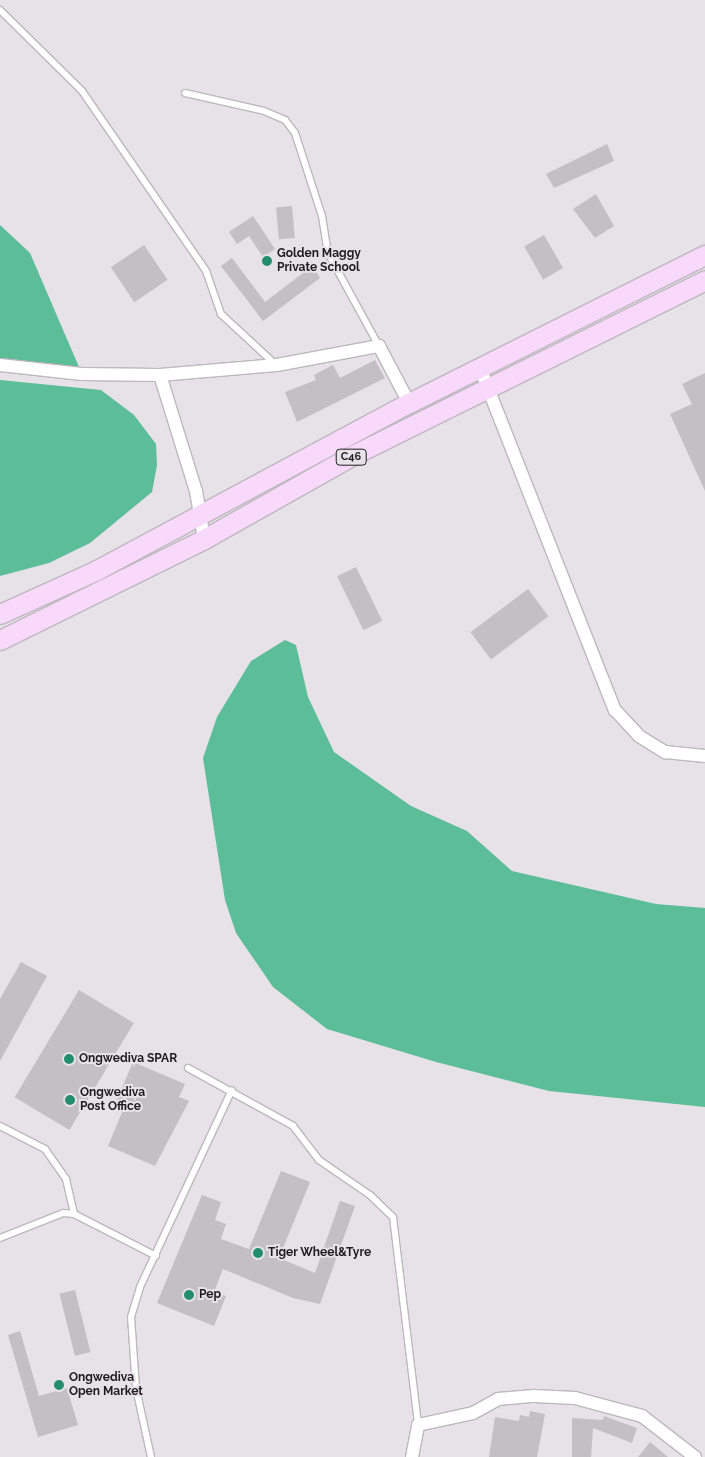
<!DOCTYPE html>
<style>
body{margin:0}
#map{position:relative;width:705px;height:1457px;overflow:hidden;background:#e7e1e8;font-family:Raleway,sans-serif}
div>[style]{position:absolute}
.water>*{inset:0;background:#5cbd99}
.building>*{inset:0;background:#c4bec5;transform-origin:0 0}
.roads{filter:drop-shadow(1px 0 #bdb7be) drop-shadow(-1px 0 #bdb7be) drop-shadow(0 1px #bdb7be) drop-shadow(0 -1px #bdb7be)}
.lane>*{height:6px;margin:-3px;padding:0 3px;transform-origin:3px;border-radius:3px;background:#fff}
.street>*{height:12px;margin:-6px;padding:0 6px;transform-origin:6px;border-radius:6px;background:#fff}
.primary>*{height:19px;margin:-9.5px;padding:0 9.5px;transform-origin:9.5px;border-radius:9.5px;background:#f8d9fb}
.dots>*{width:14px;height:14px;translate:-50% -50%;box-sizing:border-box;border:2px solid #e7e1e8;border-radius:50%}
span{translate:-50% -50%;white-space:nowrap;text-align:center;line-height:1.15;-webkit-text-stroke:4px #e7e1e8;paint-order:stroke}
.shield-label span{padding:1px 4px;background:#e7e1e8;border:1px solid;border-radius:4px;-webkit-text-stroke-width:0}
.shield-label{font-size:11px;color:#1e1c1e;font-weight:700}
.poi-label{font-size:12px;color:#1e1c1e;font-weight:700}
.left{translate:0 -50%;text-align:left}
</style>
<div id="map">
<div class="water">
<div style="clip-path:polygon(0 225px,30px 253px,82px 374px,0 365px)"></div>
<div style="clip-path:polygon(0 380px,101px 390px,134px 415px,156px 444px,157px 465px,152px 492px,90px 543px,49px 563px,0 576px)"></div>
<div style="clip-path:polygon(285px 640px,296px 645px,308px 697px,334px 752px,411px 806px,467px 831px,512px 871px,656px 904px,705px 908px,705px 1107px,549px 1091px,436px 1062px,327px 1029px,273px 987px,236px 933px,225px 900px,203px 758px,217px 717px,251px 661px)"></div>
</div>
<div class="building">
<div style="clip-path:polygon(607px 144px,614px 161px,554px 188px,546px 174px)"></div>
<div style="clip-path:polygon(596px 194px,614px 226px,595px 238px,573px 209px)"></div>
<div style="left:292px;top:206px;width:32px;height:16px;rotate:85deg"></div>
<div style="clip-path:polygon(253px 216px,275px 249px,263px 257px,249px 236px,237px 244px,229px 232px)"></div>
<div style="left:544px;top:235px;width:38px;height:23px;rotate:60deg"></div>
<div style="left:144px;top:245px;width:42px;height:40px;rotate:56deg"></div>
<div style="clip-path:polygon(232px 258px,265px 302px,312px 266px,320px 278px,263px 321px,221px 266px)"></div>
<div style="clip-path:polygon(375px 360px,385px 378px,297px 422px,285px 392px,316px 380px,314px 375px,333px 365px,340px 378px)"></div>
<div style="clip-path:polygon(705px 373px,705px 491px,670px 414px,692px 404px,682px 384px)"></div>
<div style="left:356px;top:567px;width:60px;height:21px;rotate:64deg"></div>
<div style="left:528px;top:589px;width:34px;height:72px;rotate:53deg"></div>
<div style="clip-path:polygon(21px 962px,47px 976px,0 1061px,0 999px)"></div>
<div style="left:79px;top:990px;width:64px;height:125px;rotate:31deg"></div>
<div style="clip-path:polygon(133px 1062px,185px 1084px,179px 1097px,189px 1101px,155px 1166px,108px 1146px,125px 1105px,116px 1102px)"></div>
<div style="clip-path:polygon(281px 1171px,310px 1182px,279px 1258px,315px 1273px,340px 1201px,355px 1206px,320px 1304px,293px 1298px,223px 1269px,214px 1292px,226px 1296px,214px 1326px,157px 1303px,202px 1195px,221px 1202px,215px 1220px,226px 1224px,221px 1239px,249px 1249px)"></div>
<div style="left:75px;top:1290px;width:64px;height:16px;rotate:76deg"></div>
<div style="clip-path:polygon(20px 1331px,39px 1396px,67px 1388px,78px 1425px,38px 1437px,8px 1335px)"></div>
<div style="clip-path:polygon(530px 1411px,545px 1414px,537px 1457px,489px 1457px,495px 1417px,519px 1421px,520px 1415px,529px 1417px)"></div>
<div style="clip-path:polygon(604px 1416px,637px 1428px,632px 1443px,593px 1428px,591px 1457px,572px 1457px,572px 1418px,603px 1420px)"></div>
<div style="clip-path:polygon(650px 1442px,668px 1457px,638px 1457px)"></div>
</div>
<div class="roads">
<div class="lane">
<div style="left:0;top:10px;width:115px;rotate:44.6deg"></div>
<div style="left:82px;top:91px;width:219px;rotate:55.4deg"></div>
<div style="left:206px;top:271px;width:46px;rotate:70.8deg"></div>
<div style="left:221px;top:314px;width:75px;rotate:42.8deg"></div>
<div style="left:185px;top:93px;width:81px;rotate:12.8deg"></div>
<div style="left:264px;top:111px;width:23px;rotate:23deg"></div>
<div style="left:285px;top:120px;width:16px;rotate:52deg"></div>
<div style="left:295px;top:133px;width:87px;rotate:72deg"></div>
<div style="left:322px;top:216px;width:37px;rotate:81deg"></div>
<div style="left:328px;top:253px;width:106px;rotate:61.3deg"></div>
<div style="left:188px;top:1068px;width:120px;rotate:28.9deg"></div>
<div style="left:293px;top:1126px;width:43px;rotate:52.6deg"></div>
<div style="left:319px;top:1160px;width:62px;rotate:34.5deg"></div>
<div style="left:370px;top:1195px;width:32px;rotate:44deg"></div>
<div style="left:393px;top:1217px;width:209px;rotate:83.1deg"></div>
<div style="left:0;top:1126px;width:51px;rotate:27.1deg"></div>
<div style="left:45px;top:1149px;width:37px;rotate:55deg"></div>
<div style="left:66px;top:1179px;width:36px;rotate:77deg"></div>
<div style="left:0;top:1238px;width:68px;rotate:-21.6deg"></div>
<div style="left:63px;top:1213px;width:11px;rotate:5deg"></div>
<div style="left:74px;top:1214px;width:92px;rotate:27.1deg"></div>
<div style="left:151px;top:1457px;width:71px;rotate:-102.3deg"></div>
<div style="left:136px;top:1388px;width:71px;rotate:-94deg"></div>
<div style="left:131px;top:1317px;width:31px;rotate:-73deg"></div>
<div style="left:140px;top:1287px;width:217px;rotate:-65deg"></div>
</div>
<div class="street">
<div style="left:0;top:365px;width:82px;rotate:6.3deg"></div>
<div style="left:82px;top:374px;width:78px;rotate:0.7deg"></div>
<div style="left:160px;top:375px;width:121px;rotate:72.8deg"></div>
<div style="left:196px;top:491px;width:49px;rotate:80.5deg"></div>
<div style="left:480px;top:368px;width:368px;rotate:68.5deg"></div>
<div style="left:615px;top:710px;width:35px;rotate:47deg"></div>
<div style="left:639px;top:736px;width:31px;rotate:32deg"></div>
<div style="left:665px;top:752px;width:40px;rotate:5.7deg"></div>
<div style="left:160px;top:375px;width:117px;rotate:-4.9deg"></div>
<div style="left:277px;top:365px;width:104px;rotate:-10.6deg"></div>
<div style="left:379px;top:346px;width:64px;rotate:62.2deg"></div>
<div style="left:412px;top:1457px;width:33px;rotate:-79deg"></div>
<div style="left:418px;top:1425px;width:56px;rotate:-12.3deg"></div>
<div style="left:473px;top:1413px;width:29px;rotate:-29deg"></div>
<div style="left:498px;top:1399px;width:36px;rotate:-5deg"></div>
<div style="left:534px;top:1396px;width:41px;rotate:2.8deg"></div>
<div style="left:575px;top:1398px;width:69px;rotate:15deg"></div>
<div style="left:642px;top:1416px;width:67px;rotate:37.7deg"></div>
</div>
<div class="primary">
<div style="left:0;top:614px;width:107px;rotate:-24.4deg"></div>
<div style="left:97px;top:570px;width:354px;rotate:-28.2deg"></div>
<div style="left:409px;top:403px;width:331px;rotate:-26.6deg"></div>
<div style="left:0;top:640px;width:228px;rotate:-26.3deg"></div>
<div style="left:204px;top:539px;width:171px;rotate:-29.4deg"></div>
<div style="left:353px;top:455px;width:393px;rotate:-26.4deg"></div>
</div>
</div>
<div class="dots">
<div style="left:267px;top:261px;background:#238e6c"></div>
<div style="left:69px;top:1059px;background:#238e6c"></div>
<div style="left:70px;top:1100px;background:#238e6c"></div>
<div style="left:258px;top:1253px;background:#238e6c"></div>
<div style="left:189px;top:1295px;background:#238e6c"></div>
<div style="left:59px;top:1385px;background:#238e6c"></div>
</div>
<div class="shield-label">
<span style="left:351px;top:457px">C46</span>
</div>
<div class="poi-label">
<span class="left" style="left:277px;top:261px">Golden Maggy<br>Private School</span>
<span class="left" style="left:79px;top:1059px">Ongwediva SPAR</span>
<span class="left" style="left:80px;top:1100px">Ongwediva<br>Post Office</span>
<span class="left" style="left:268px;top:1253px">Tiger Wheel&amp;Tyre</span>
<span class="left" style="left:199px;top:1295px">Pep</span>
<span class="left" style="left:69px;top:1385px">Ongwediva<br>Open Market</span>
</div>
</div>
